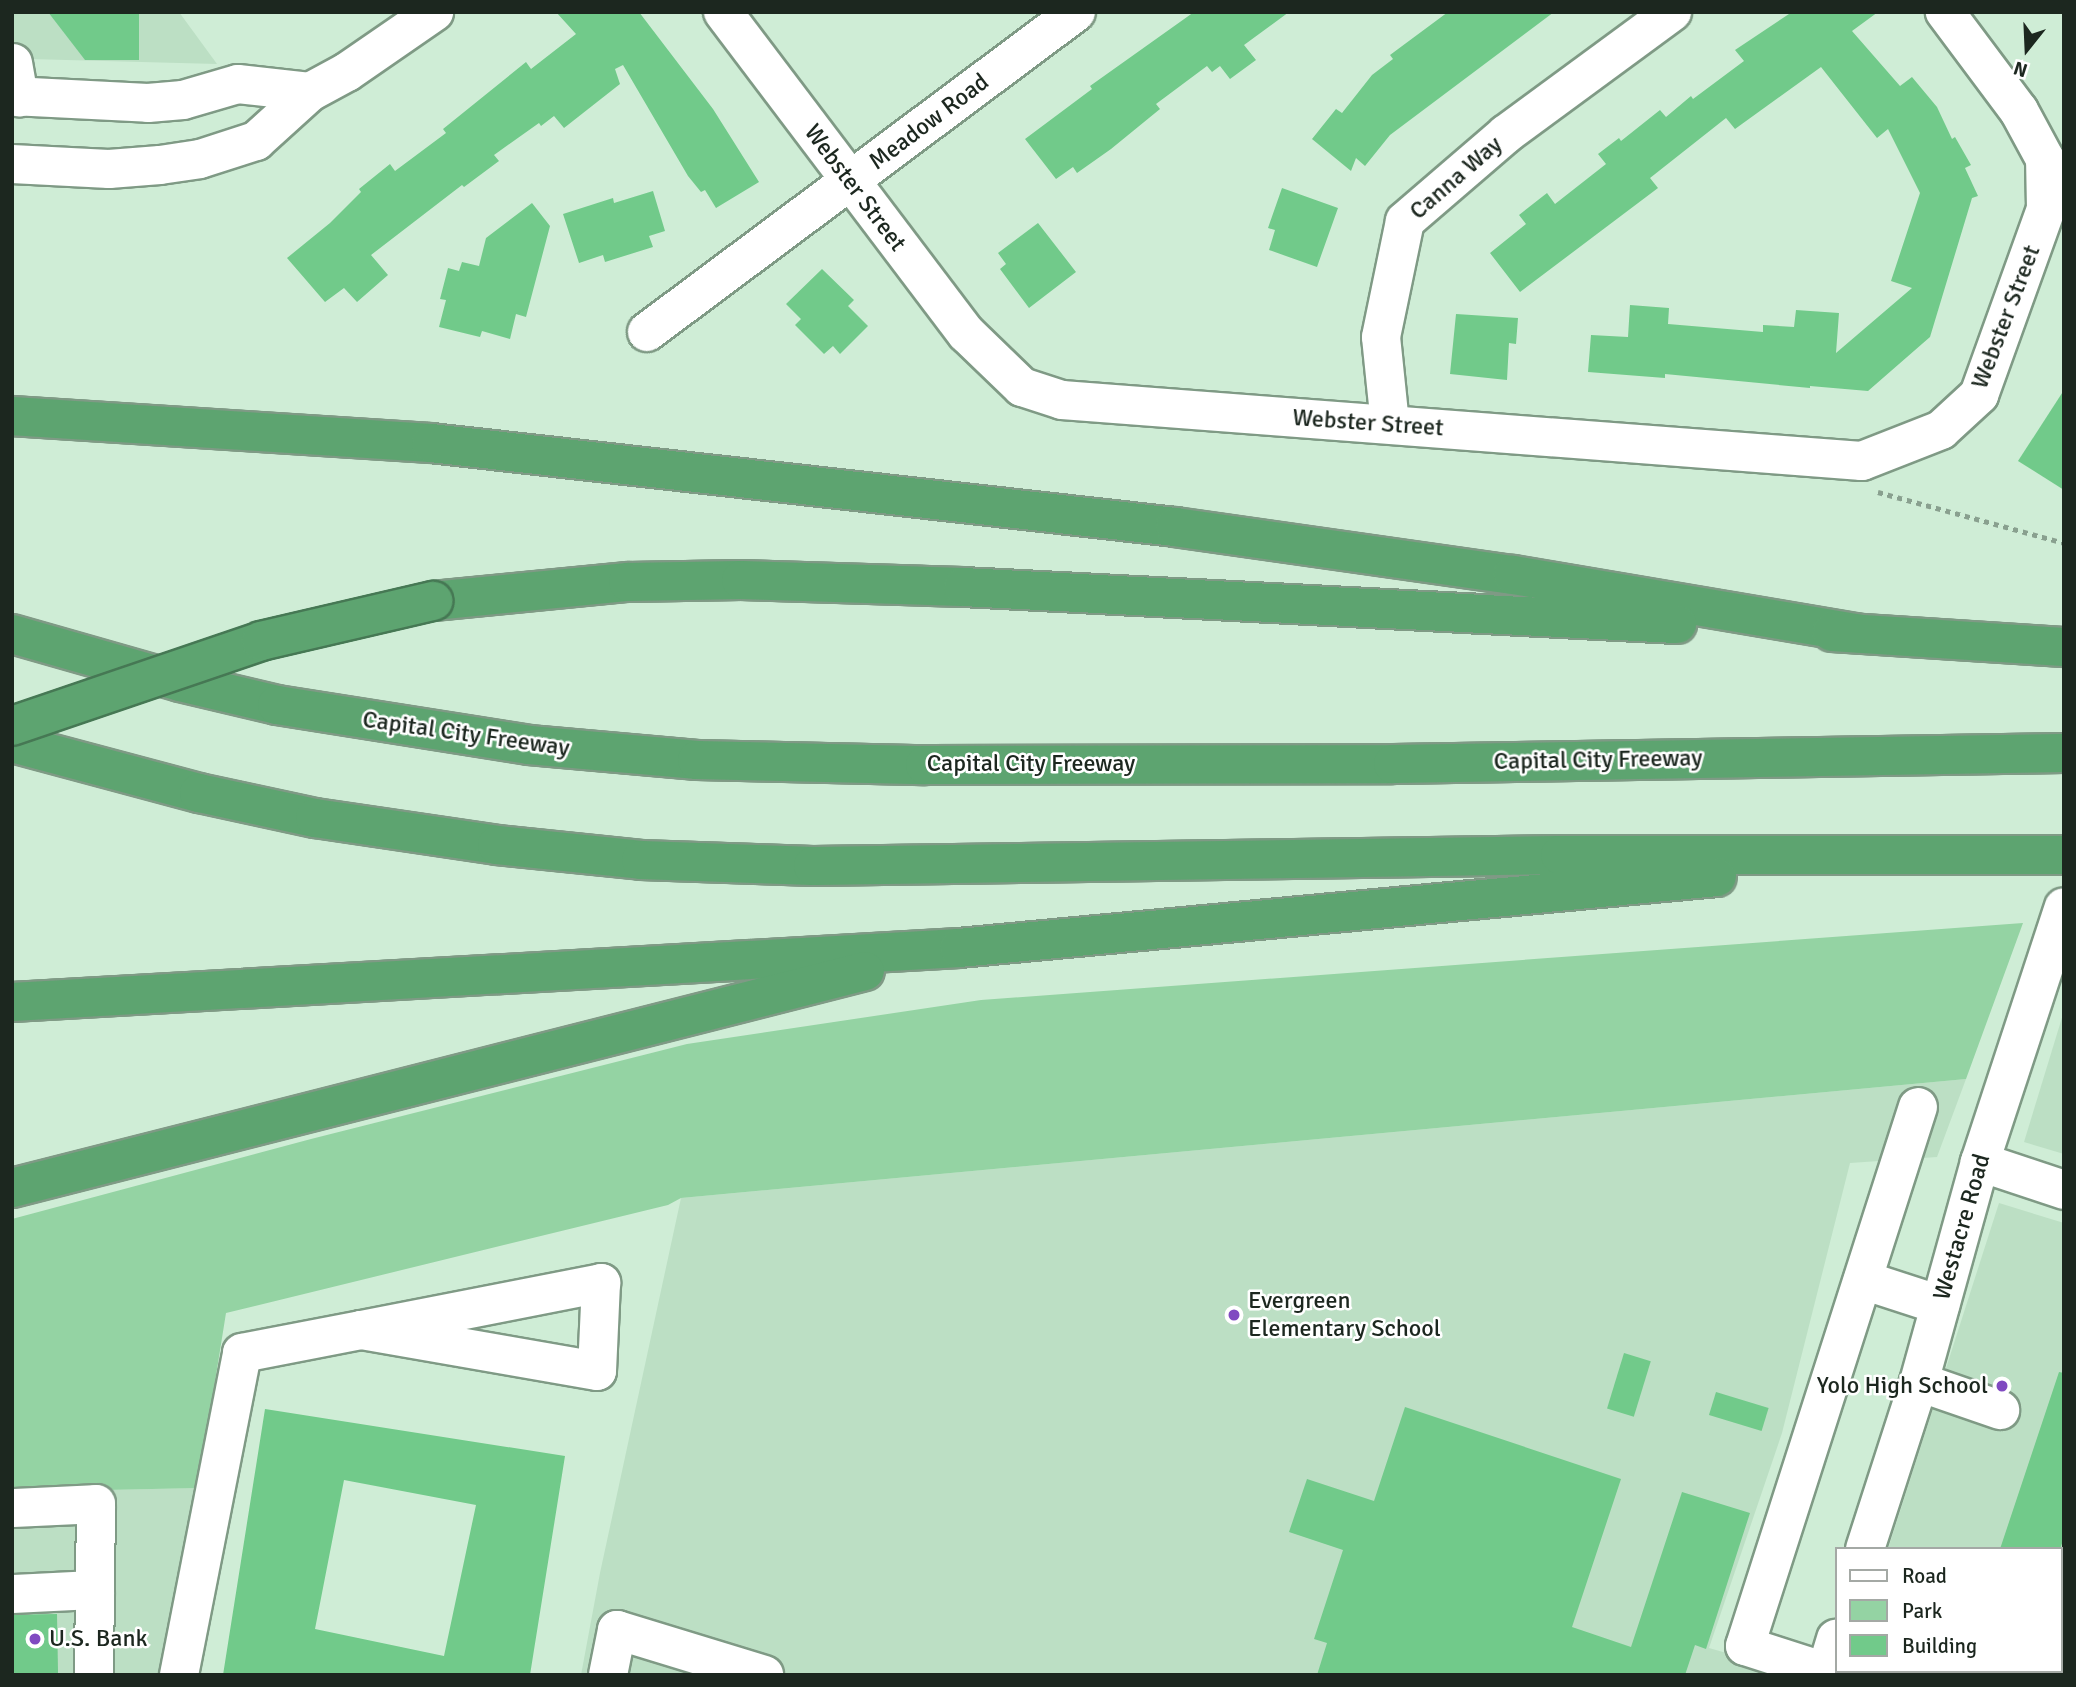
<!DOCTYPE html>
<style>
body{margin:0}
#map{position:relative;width:2076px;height:1687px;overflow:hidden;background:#cfedd6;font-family:Signika,sans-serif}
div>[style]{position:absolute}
.built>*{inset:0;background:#bcdfc4}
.green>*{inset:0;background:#94d3a3}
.building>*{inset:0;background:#71ca8a;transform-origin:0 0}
.path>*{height:4.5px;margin-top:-2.25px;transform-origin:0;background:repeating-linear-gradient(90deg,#89a08f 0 5px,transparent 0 10px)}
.roads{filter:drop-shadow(2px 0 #7f9a85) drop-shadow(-2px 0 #7f9a85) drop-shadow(0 2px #7f9a85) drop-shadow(0 -2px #7f9a85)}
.minor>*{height:38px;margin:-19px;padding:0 19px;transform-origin:19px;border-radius:19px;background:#fff}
.highway>*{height:38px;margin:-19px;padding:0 19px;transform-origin:19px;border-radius:19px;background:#5da470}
.bridges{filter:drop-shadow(2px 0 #467854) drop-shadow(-2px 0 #467854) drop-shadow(0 2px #467854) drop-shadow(0 -2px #467854)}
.highway-bridge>*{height:38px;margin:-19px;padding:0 19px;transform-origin:19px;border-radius:19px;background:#5da470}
.dots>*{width:19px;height:19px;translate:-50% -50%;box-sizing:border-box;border:4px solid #fff;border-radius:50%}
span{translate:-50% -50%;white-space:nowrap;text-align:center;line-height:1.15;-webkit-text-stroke:5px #fff;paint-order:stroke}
.street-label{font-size:24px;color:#1c271f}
.poi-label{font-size:24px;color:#1c271f}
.left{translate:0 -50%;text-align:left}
.right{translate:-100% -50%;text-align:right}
.frame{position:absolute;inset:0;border:14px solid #1c271f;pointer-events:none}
.legend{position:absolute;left:1835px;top:1547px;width:228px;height:126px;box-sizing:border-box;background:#fff;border:2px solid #a4a9a5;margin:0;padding:9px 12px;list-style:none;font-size:21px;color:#1c271f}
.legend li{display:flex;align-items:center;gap:14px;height:35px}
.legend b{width:35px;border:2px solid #a4a9a5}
.north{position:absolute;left:1992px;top:14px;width:70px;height:70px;-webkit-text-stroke:5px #fff;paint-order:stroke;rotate:198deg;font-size:19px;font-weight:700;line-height:28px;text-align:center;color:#1c271f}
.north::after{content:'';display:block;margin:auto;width:24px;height:32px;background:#1c271f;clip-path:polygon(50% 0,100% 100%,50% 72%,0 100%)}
</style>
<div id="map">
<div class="built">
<div style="clip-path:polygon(12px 12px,179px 12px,217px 64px,29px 59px,12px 55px)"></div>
<div style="clip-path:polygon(2064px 1011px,2064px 1154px,2024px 1142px)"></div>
<div style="clip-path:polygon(1966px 1079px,1937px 1157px,1850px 1163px,1782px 1433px,1709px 1648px,1775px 1667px,1772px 1675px,581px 1675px,600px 1573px,681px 1198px)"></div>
<div style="clip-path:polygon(1999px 1203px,2064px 1223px,2064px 1675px,1848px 1675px,1849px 1671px,2060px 1671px,2060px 1549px,1888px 1549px)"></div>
<div style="clip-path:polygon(198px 1488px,168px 1675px,12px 1675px,12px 1492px)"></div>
</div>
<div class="green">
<div style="clip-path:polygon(2023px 923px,1966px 1079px,681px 1198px,668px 1205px,226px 1313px,198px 1488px,12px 1492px,12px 1219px,311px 1139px,687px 1044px,981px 1000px)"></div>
</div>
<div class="building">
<div style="clip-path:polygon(48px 12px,139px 12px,139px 60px,85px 60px)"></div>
<div style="clip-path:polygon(556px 12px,639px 12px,713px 109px,759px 182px,716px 208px,705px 190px,701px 192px,688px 176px,623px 65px,615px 69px,620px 84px,564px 128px,554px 116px,541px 126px,539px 123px,494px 155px,499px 161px,464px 187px,462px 185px,371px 255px,388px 275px,357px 302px,344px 288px,325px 302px,287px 258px,330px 223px,361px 192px,359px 189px,390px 164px,395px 171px,446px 133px,443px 129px,526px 62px,531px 69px,576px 34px)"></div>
<div style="clip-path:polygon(1194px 12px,1289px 12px,1244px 45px,1256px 60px,1230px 79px,1220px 66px,1212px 72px,1207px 66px,1156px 104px,1160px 109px,1111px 149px,1077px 173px,1073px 167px,1056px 179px,1025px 139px,1092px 89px,1090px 86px)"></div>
<div style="clip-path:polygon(1448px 12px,1554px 12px,1390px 135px,1365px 166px,1356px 158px,1351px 171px,1312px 139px,1336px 109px,1342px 113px,1372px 75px,1393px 59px,1390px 55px)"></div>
<div style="clip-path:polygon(1792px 12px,1878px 12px,1852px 31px,1900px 86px,1912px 77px,1937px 107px,1952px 139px,1955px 137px,1971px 165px,1965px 168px,1978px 196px,1972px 198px,1930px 337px,1868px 391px,1810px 386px,1810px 388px,1665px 374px,1665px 378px,1588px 372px,1591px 335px,1628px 337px,1630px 305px,1669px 308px,1668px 324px,1763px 332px,1763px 325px,1794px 327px,1796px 310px,1839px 313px,1836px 353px,1912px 288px,1891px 281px,1920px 193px,1888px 129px,1877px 138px,1821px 67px,1735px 129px,1726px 118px,1650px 178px,1658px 188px,1520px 292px,1490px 253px,1526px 224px,1519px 215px,1547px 193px,1555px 204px,1606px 164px,1598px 154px,1619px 138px,1621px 141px,1660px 110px,1666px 117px,1691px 96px,1693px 99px,1744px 61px,1735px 50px)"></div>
<div style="clip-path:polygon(1282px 188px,1338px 208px,1317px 267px,1269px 250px,1275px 230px,1268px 228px)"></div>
<div style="clip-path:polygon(653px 191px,665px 231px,649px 236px,653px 247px,605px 262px,603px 255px,579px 263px,563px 214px,613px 198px,614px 203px)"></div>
<div style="clip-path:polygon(532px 203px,550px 226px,526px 317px,516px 314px,510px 339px,482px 331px,480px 337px,439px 327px,446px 300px,440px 299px,448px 268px,459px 271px,462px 262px,479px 266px,486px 238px)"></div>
<div style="clip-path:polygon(1038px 223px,1076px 272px,1029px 308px,1000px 269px,1006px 264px,998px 253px)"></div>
<div style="clip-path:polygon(822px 269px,854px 300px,848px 306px,868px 326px,840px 354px,833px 346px,824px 354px,795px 325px,801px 319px,786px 304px)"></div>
<div style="clip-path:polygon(1456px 314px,1518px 318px,1516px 344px,1509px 343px,1507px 380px,1450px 374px)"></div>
<div style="clip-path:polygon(2064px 390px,2064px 490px,2018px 461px)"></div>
<div style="left:1624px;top:1353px;width:28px;height:58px;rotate:17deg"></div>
<div style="clip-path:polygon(2059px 1372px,2064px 1373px,2064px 1538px,2060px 1549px,2000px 1549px)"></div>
<div style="left:1716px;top:1392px;width:55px;height:24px;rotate:17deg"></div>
<div style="clip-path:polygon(1405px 1407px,1621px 1479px,1572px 1627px,1631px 1647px,1682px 1492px,1750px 1513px,1706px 1649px,1695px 1645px,1685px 1675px,1317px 1675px,1327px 1643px,1314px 1639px,1343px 1550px,1289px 1532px,1307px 1479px,1374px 1501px)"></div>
<div style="clip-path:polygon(evenodd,265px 1409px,565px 1456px,530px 1675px,223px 1675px,265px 1409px,344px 1480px,476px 1505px,444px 1656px,315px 1629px,344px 1480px)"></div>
<div style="left:57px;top:1614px;width:61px;height:45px;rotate:89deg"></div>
</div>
<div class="path">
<div style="left:1878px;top:492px;width:193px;rotate:15.3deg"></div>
</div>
<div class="roads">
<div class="minor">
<div style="left:723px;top:12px;width:403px;rotate:52.9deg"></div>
<div style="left:966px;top:333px;width:78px;rotate:44deg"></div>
<div style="left:1022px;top:387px;width:42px;rotate:18deg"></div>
<div style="left:1062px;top:400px;width:802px;rotate:4.36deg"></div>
<div style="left:1862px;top:461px;width:85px;rotate:-21.4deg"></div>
<div style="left:1941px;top:430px;width:52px;rotate:-42.6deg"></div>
<div style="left:1979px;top:395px;width:198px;rotate:-70.2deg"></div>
<div style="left:2046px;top:209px;width:50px;rotate:-91.1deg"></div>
<div style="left:2045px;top:159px;width:55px;rotate:-118.4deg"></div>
<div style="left:2019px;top:111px;width:124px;rotate:-126.8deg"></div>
<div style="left:13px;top:63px;width:35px;rotate:80deg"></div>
<div style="left:12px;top:96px;width:136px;rotate:2.9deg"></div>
<div style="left:148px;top:103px;width:35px;rotate:-5deg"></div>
<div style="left:183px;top:100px;width:57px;rotate:-16.2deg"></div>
<div style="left:238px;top:84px;width:72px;rotate:6.3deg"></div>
<div style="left:12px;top:164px;width:97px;rotate:3deg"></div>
<div style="left:109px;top:169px;width:51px;rotate:-4.5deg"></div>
<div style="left:160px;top:165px;width:40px;rotate:-8.5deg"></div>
<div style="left:200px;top:159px;width:59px;rotate:-17.8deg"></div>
<div style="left:256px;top:141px;width:73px;rotate:-42.2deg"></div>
<div style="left:310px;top:92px;width:42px;rotate:-28.4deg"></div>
<div style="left:347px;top:72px;width:106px;rotate:-34.6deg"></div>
<div style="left:647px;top:332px;width:535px;rotate:-36.72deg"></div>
<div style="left:1390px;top:424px;width:87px;rotate:-95.9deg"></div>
<div style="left:1381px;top:337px;width:118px;rotate:-78.3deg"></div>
<div style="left:1405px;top:221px;width:133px;rotate:-40.7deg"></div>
<div style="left:1506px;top:134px;width:206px;rotate:-36.3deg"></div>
<div style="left:1980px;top:1162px;width:89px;rotate:18.4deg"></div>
<div style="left:1863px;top:1280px;width:81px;rotate:18deg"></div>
<div style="left:1919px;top:1382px;width:86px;rotate:19.1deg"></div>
<div style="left:12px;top:1508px;width:84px;rotate:-2.7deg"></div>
<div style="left:96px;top:1504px;width:171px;rotate:90.7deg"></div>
<div style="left:1865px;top:1549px;width:176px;rotate:-72.1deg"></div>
<div style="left:1919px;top:1382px;width:228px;rotate:-74.5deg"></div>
<div style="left:1980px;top:1162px;width:268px;rotate:-71.8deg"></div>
<div style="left:12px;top:1594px;width:83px;rotate:-2.8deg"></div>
<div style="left:1826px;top:1672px;width:85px;rotate:-162.2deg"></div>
<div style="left:1745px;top:1646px;width:566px;rotate:-72.21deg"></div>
<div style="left:179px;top:1675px;width:328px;rotate:-78.9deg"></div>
<div style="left:242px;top:1353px;width:122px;rotate:-10.9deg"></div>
<div style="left:362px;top:1330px;width:244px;rotate:-11.1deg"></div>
<div style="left:601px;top:1283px;width:88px;rotate:92.6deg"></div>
<div style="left:597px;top:1371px;width:239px;rotate:-170.1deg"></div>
<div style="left:608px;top:1675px;width:46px;rotate:-78.7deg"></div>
<div style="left:617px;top:1630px;width:154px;rotate:17deg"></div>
<div style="left:1825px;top:1675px;width:38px;rotate:-73deg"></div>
</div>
<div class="highway">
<div style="left:12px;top:416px;width:420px;rotate:3.7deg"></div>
<div style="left:431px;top:443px;width:749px;rotate:6.44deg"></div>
<div style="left:1175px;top:527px;width:341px;rotate:8.1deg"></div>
<div style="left:1513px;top:575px;width:349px;rotate:9.6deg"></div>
<div style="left:433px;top:601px;width:196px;rotate:-5.6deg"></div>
<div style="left:628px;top:582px;width:113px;rotate:-1deg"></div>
<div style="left:741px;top:580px;width:222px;rotate:1.8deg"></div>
<div style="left:963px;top:587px;width:715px;rotate:2.97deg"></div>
<div style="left:1832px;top:632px;width:232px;rotate:3.7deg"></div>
<div style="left:12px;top:634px;width:175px;rotate:15.9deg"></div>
<div style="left:180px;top:682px;width:100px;rotate:13.3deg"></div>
<div style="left:277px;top:705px;width:255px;rotate:9deg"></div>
<div style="left:529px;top:745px;width:169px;rotate:5.1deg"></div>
<div style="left:697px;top:760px;width:228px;rotate:1.3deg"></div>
<div style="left:925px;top:765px;width:468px;rotate:-0.1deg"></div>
<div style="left:1393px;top:764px;width:671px;rotate:-0.94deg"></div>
<div style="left:12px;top:743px;width:194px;rotate:15deg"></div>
<div style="left:199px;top:793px;width:119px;rotate:12.2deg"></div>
<div style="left:315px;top:818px;width:184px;rotate:8.4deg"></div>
<div style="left:497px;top:845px;width:145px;rotate:5.9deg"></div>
<div style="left:641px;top:860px;width:172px;rotate:2deg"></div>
<div style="left:813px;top:866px;width:747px;rotate:-0.84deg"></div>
<div style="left:1560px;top:855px;width:504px"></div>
<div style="left:12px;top:1002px;width:949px;rotate:-3.26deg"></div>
<div style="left:959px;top:948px;width:761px;rotate:-5.35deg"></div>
<div style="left:12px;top:1188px;width:880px;rotate:-14.27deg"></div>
</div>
</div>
<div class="bridges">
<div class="highway-bridge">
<div style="left:12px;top:726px;width:263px;rotate:-18.8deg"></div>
<div style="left:261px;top:641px;width:177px;rotate:-13.1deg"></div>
</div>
</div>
<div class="dots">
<div style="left:1234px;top:1315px;background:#804ac1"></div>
<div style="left:2002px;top:1386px;background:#804ac1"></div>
<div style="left:35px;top:1639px;background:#804ac1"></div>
</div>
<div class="street-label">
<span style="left:929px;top:122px;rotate:-37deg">Meadow Road</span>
<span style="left:1456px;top:178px;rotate:-41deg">Canna Way</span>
<span style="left:855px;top:188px;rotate:53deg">Webster Street</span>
<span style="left:2006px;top:317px;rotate:-69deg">Webster Street</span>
<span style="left:1368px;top:423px;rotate:4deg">Webster Street</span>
<span style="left:466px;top:734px;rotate:8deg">Capital City Freeway</span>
<span style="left:1598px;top:760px;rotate:-1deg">Capital City Freeway</span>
<span style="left:1031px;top:764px">Capital City Freeway</span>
<span style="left:1962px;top:1227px;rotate:-74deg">Westacre Road</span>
</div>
<div class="poi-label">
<span class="left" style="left:1248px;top:1315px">Evergreen<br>Elementary School</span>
<span class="right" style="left:1988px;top:1386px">Yolo High School</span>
<span class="left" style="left:49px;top:1639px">U.S. Bank</span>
</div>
<div class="frame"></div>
<ul class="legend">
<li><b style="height:9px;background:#fff"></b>Road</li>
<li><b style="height:19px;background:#94d3a3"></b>Park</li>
<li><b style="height:19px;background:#71ca8a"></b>Building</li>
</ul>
<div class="north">N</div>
</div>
